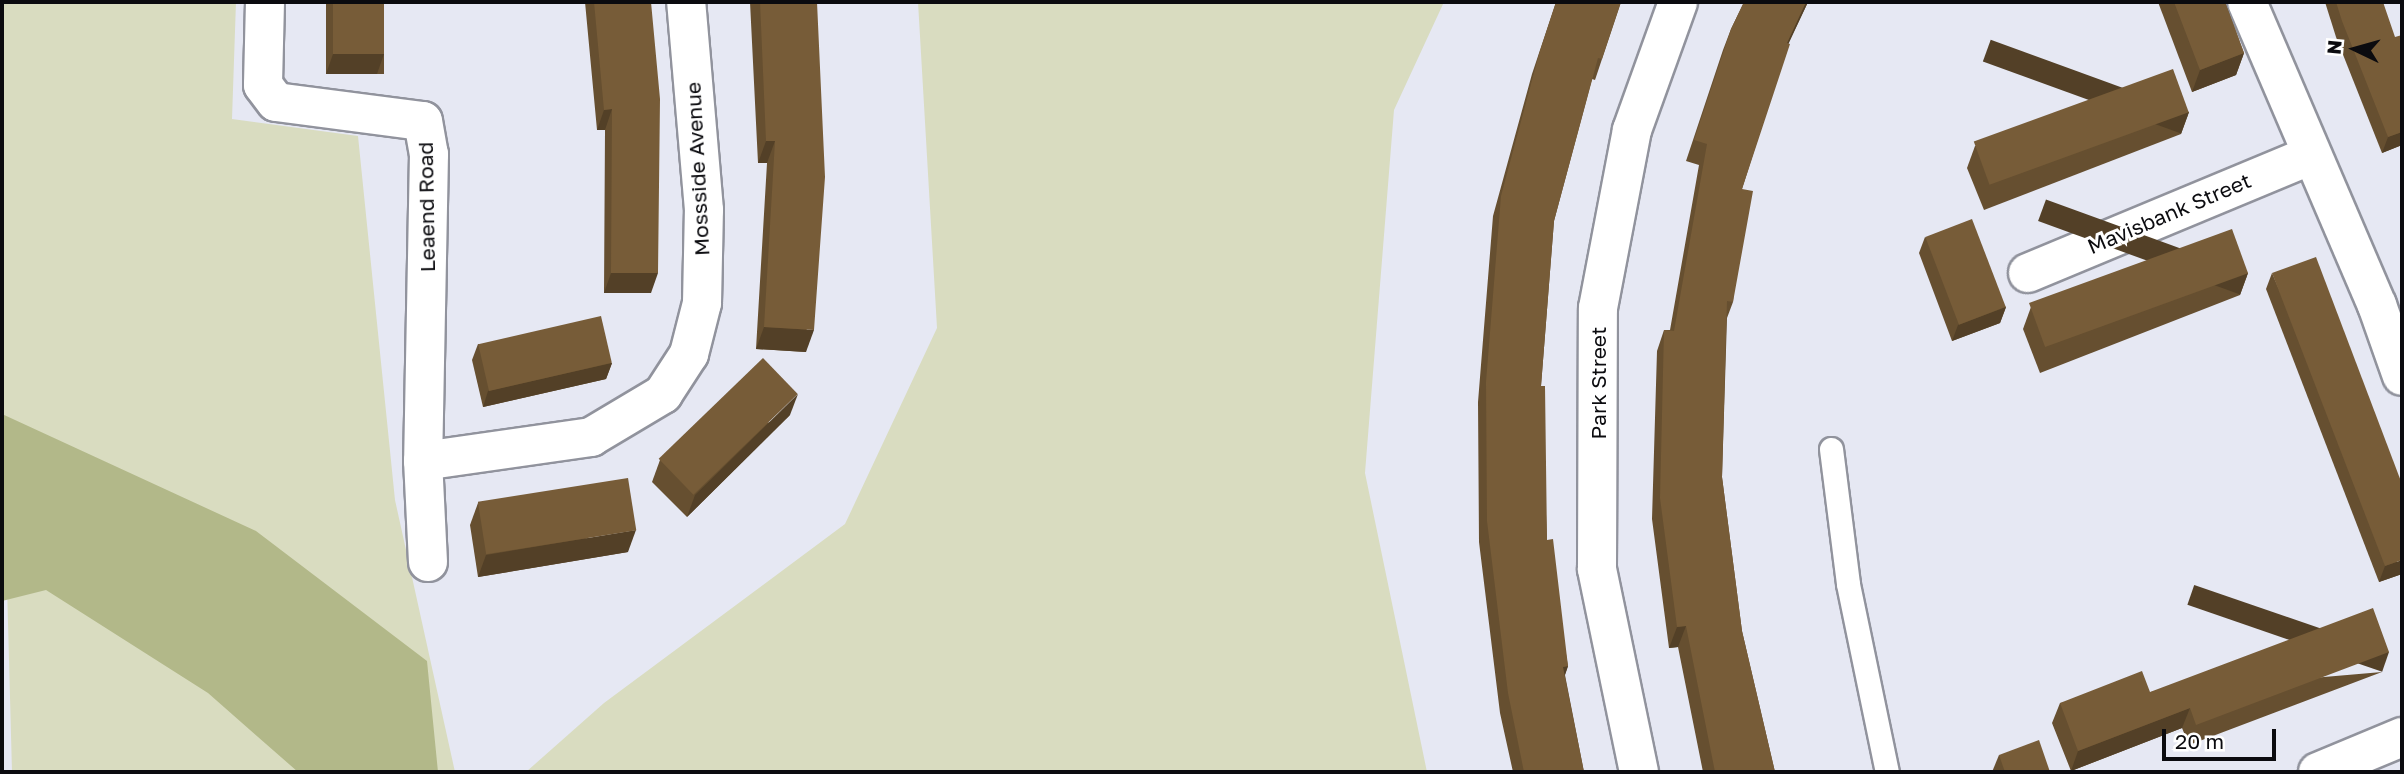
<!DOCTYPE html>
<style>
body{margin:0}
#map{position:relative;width:2404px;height:774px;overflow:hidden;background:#e6e8f3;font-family:"Golos Text",sans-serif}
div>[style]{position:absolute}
.green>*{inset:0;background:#d9dcc0}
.forest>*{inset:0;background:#b2b889}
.roads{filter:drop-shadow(2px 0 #91939d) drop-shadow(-2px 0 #91939d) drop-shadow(0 2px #91939d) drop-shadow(0 -2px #91939d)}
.service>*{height:23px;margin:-11.5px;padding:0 11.5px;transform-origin:11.5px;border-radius:11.5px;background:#fff}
.minor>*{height:38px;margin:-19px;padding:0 19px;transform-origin:19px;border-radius:19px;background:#fff}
.wall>*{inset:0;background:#664f30;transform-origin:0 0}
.shaded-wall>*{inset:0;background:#534027;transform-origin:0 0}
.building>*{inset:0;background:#775c38;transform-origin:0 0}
span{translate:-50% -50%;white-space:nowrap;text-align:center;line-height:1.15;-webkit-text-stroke:6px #fff;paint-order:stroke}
.street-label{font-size:21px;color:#0b0b0f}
.frame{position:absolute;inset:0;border:4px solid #0b0b0f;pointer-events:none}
.north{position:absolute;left:2320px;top:14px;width:70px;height:70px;-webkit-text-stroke:5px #fff;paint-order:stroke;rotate:275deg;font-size:19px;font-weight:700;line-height:28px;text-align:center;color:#0b0b0f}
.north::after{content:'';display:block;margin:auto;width:24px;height:32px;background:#0b0b0f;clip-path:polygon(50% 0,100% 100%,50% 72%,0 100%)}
.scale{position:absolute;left:2162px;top:729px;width:114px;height:32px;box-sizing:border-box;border:4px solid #0b0b0f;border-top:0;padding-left:9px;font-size:21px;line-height:24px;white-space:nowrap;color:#0b0b0f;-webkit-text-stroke:5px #fff;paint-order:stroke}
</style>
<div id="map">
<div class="green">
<div style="clip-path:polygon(2px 2px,236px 2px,232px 119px,358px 136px,395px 500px,455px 772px,12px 772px,2px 399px)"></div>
<div style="clip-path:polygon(918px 2px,1444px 2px,1394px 110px,1365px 473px,1427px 772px,526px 772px,604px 703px,845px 524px,937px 328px)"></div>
</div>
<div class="forest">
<div style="clip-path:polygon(2px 414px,256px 531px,427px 661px,438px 772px,298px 772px,208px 693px,46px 590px,2px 601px)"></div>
</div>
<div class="roads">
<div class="service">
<div style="left:1831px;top:449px;width:136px;rotate:82.8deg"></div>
<div style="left:1848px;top:584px;width:192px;rotate:78.3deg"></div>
</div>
<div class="minor">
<div style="left:265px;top:2px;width:83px;rotate:91.4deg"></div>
<div style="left:263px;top:85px;width:21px;rotate:53deg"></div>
<div style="left:276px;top:102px;width:148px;rotate:7.4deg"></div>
<div style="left:423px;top:121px;width:34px;rotate:80deg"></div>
<div style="left:429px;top:154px;width:307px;rotate:91.1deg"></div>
<div style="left:2247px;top:2px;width:330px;rotate:66.8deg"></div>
<div style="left:2377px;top:305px;width:75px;rotate:70.6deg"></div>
<div style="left:2028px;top:273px;width:307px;rotate:-22.6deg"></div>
<div style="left:428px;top:562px;width:101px;rotate:-92.8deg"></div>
<div style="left:423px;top:461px;width:170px;rotate:-8.1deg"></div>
<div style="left:591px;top:437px;width:84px;rotate:-30.8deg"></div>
<div style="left:663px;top:394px;width:48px;rotate:-57deg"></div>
<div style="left:689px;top:354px;width:53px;rotate:-75.7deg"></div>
<div style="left:702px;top:303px;width:93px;rotate:-88.8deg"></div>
<div style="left:704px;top:210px;width:209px;rotate:-94.9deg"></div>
<div style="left:1639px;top:772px;width:207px;rotate:-101.7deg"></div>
<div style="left:1597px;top:569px;width:261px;rotate:-89.8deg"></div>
<div style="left:1598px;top:308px;width:181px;rotate:-79.2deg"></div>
<div style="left:1632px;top:130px;width:136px;rotate:-70.2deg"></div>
<div style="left:2318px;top:772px;width:91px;rotate:-22.6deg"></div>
</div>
</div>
<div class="wall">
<div style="left:326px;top:2px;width:58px;height:72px"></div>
<div style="clip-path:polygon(585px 2px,651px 2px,651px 293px,604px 293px,605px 130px,597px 130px)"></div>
<div style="clip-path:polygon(750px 2px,817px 2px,806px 352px,756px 349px,767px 163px,758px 163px)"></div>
<div style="clip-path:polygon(1556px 2px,1621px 2px,1595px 80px,1592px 79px,1554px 221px,1541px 386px,1547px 540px,1568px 666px,1565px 675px,1584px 772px,1513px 772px,1500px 713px,1479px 542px,1478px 402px,1493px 216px,1532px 74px)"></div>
<div style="clip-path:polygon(1744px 2px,1808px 2px,1788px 44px,1742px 189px,1733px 302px,1727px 318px,1722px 477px,1742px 631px,1775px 772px,1703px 772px,1678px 647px,1669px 648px,1652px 519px,1657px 351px,1664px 330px,1670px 330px,1699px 165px,1686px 161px,1723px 50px,1731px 29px)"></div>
<div style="clip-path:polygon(2158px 2px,2225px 2px,2244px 53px,2236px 75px,2192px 92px)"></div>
<div style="clip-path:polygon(2325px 2px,2383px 2px,2402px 145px,2382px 153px,2336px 37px)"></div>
<div style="clip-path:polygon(2189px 112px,2181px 134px,1984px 210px,1967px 168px,1975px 146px)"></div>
<div style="clip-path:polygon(1925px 237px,2006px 307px,2000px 323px,1952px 341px,1919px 253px)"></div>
<div style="clip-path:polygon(2248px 273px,2240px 295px,2040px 373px,2023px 329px,2031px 307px)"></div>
<div style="clip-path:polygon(2272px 273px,2402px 574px,2379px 582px,2266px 289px)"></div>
<div style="clip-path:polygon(478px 344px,612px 363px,606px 379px,483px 407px,472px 360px)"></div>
<div style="clip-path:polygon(790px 415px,687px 517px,652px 482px,660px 460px)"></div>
<div style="clip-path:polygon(478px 503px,628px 552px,478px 577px,470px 525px)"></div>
<div style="clip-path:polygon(2382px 672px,2189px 745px,2182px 728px,2071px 771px,2052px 723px,2060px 703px,2150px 692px)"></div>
<div style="clip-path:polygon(1999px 755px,2050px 772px,1992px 772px)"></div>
</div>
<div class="shaded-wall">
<div style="clip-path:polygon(1806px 2px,1808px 2px,1779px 64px,1787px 43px)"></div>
<div style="clip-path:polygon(2244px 53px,2236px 75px,2192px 92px,2200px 70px)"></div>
<div style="clip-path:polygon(333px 54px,384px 54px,377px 74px,326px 74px)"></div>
<div style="clip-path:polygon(612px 109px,605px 130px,597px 130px,604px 110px)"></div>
<div style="left:2189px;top:112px;width:23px;height:211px;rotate:110deg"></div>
<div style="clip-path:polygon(2402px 132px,2402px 145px,2382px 153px,2388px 137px)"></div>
<div style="clip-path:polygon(766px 141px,775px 141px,767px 163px,758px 163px)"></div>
<div style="clip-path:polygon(611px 273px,658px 273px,651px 293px,604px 293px)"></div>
<div style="left:2248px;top:273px;width:23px;height:215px;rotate:110deg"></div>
<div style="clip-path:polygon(2006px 307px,2000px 323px,1952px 341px,1958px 325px)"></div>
<div style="clip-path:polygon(764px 327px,814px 330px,806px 352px,756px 349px)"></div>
<div style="clip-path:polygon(612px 363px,606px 379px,483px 407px,488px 391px)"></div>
<div style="clip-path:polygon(798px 394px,790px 415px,687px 517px,695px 495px)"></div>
<div style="clip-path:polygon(636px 530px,628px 552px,478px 577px,486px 555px)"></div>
<div style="clip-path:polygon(2402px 560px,2402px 574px,2379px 582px,2385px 566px)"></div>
<div style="clip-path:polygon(1686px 626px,1678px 647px,1669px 648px,1677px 627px)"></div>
<div style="left:2389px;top:652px;width:21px;height:206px;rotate:109deg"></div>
<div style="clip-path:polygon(1568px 666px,1561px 686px,1563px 667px)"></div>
<div style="clip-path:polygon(2190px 708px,2182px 728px,2071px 771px,2078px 751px)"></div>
</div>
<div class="building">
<div style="left:333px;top:2px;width:51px;height:52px"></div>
<div style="clip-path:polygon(594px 2px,651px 2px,660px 99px,658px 273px,611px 273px,612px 109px,604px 110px)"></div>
<div style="clip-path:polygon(760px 2px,817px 2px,825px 177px,814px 330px,764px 327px,775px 141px,766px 141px)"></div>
<div style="clip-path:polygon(1556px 2px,1621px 2px,1602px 59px,1598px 58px,1554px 221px,1541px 386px,1545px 386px,1547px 540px,1553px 539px,1568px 666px,1563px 667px,1584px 772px,1524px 772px,1508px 693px,1487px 521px,1486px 382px,1501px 196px,1539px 54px)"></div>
<div style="clip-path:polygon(1744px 2px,1806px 2px,1787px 43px,1790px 44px,1742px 189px,1753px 191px,1733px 302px,1727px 301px,1722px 477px,1742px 631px,1775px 772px,1715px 772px,1686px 626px,1677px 627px,1660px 498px,1664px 330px,1674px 331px,1707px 144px,1694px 140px,1731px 29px)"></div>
<div style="clip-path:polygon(2174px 2px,2225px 2px,2244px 53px,2200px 70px)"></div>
<div style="clip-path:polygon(2336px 2px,2383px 2px,2395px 37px,2402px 35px,2402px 132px,2388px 137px,2342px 21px)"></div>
<div style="left:2173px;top:69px;width:46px;height:212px;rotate:70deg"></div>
<div style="left:1972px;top:219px;width:94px;height:50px;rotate:69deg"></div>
<div style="left:2232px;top:229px;width:47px;height:216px;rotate:70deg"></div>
<div style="clip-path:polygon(2316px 257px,2402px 484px,2402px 560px,2385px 566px,2272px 273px)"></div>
<div style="left:601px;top:316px;width:48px;height:126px;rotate:77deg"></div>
<div style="left:763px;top:358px;width:50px;height:145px;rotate:46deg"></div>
<div style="left:628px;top:478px;width:53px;height:152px;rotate:81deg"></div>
<div style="clip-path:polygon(2373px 608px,2389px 652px,2196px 725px,2190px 708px,2078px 751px,2060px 703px,2142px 671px,2150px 692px)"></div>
<div style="clip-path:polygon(2039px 740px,2050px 772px,2005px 772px,1999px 755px)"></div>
</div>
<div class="street-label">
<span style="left:697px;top:169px;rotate:-93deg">Mossside Avenue</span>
<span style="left:426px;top:207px;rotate:-91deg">Leaend Road</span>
<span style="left:2169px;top:213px;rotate:-23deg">Mavisbank Street</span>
<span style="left:1598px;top:383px;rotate:-90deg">Park Street</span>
</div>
<div class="frame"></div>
<div class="north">N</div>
<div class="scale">20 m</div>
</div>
